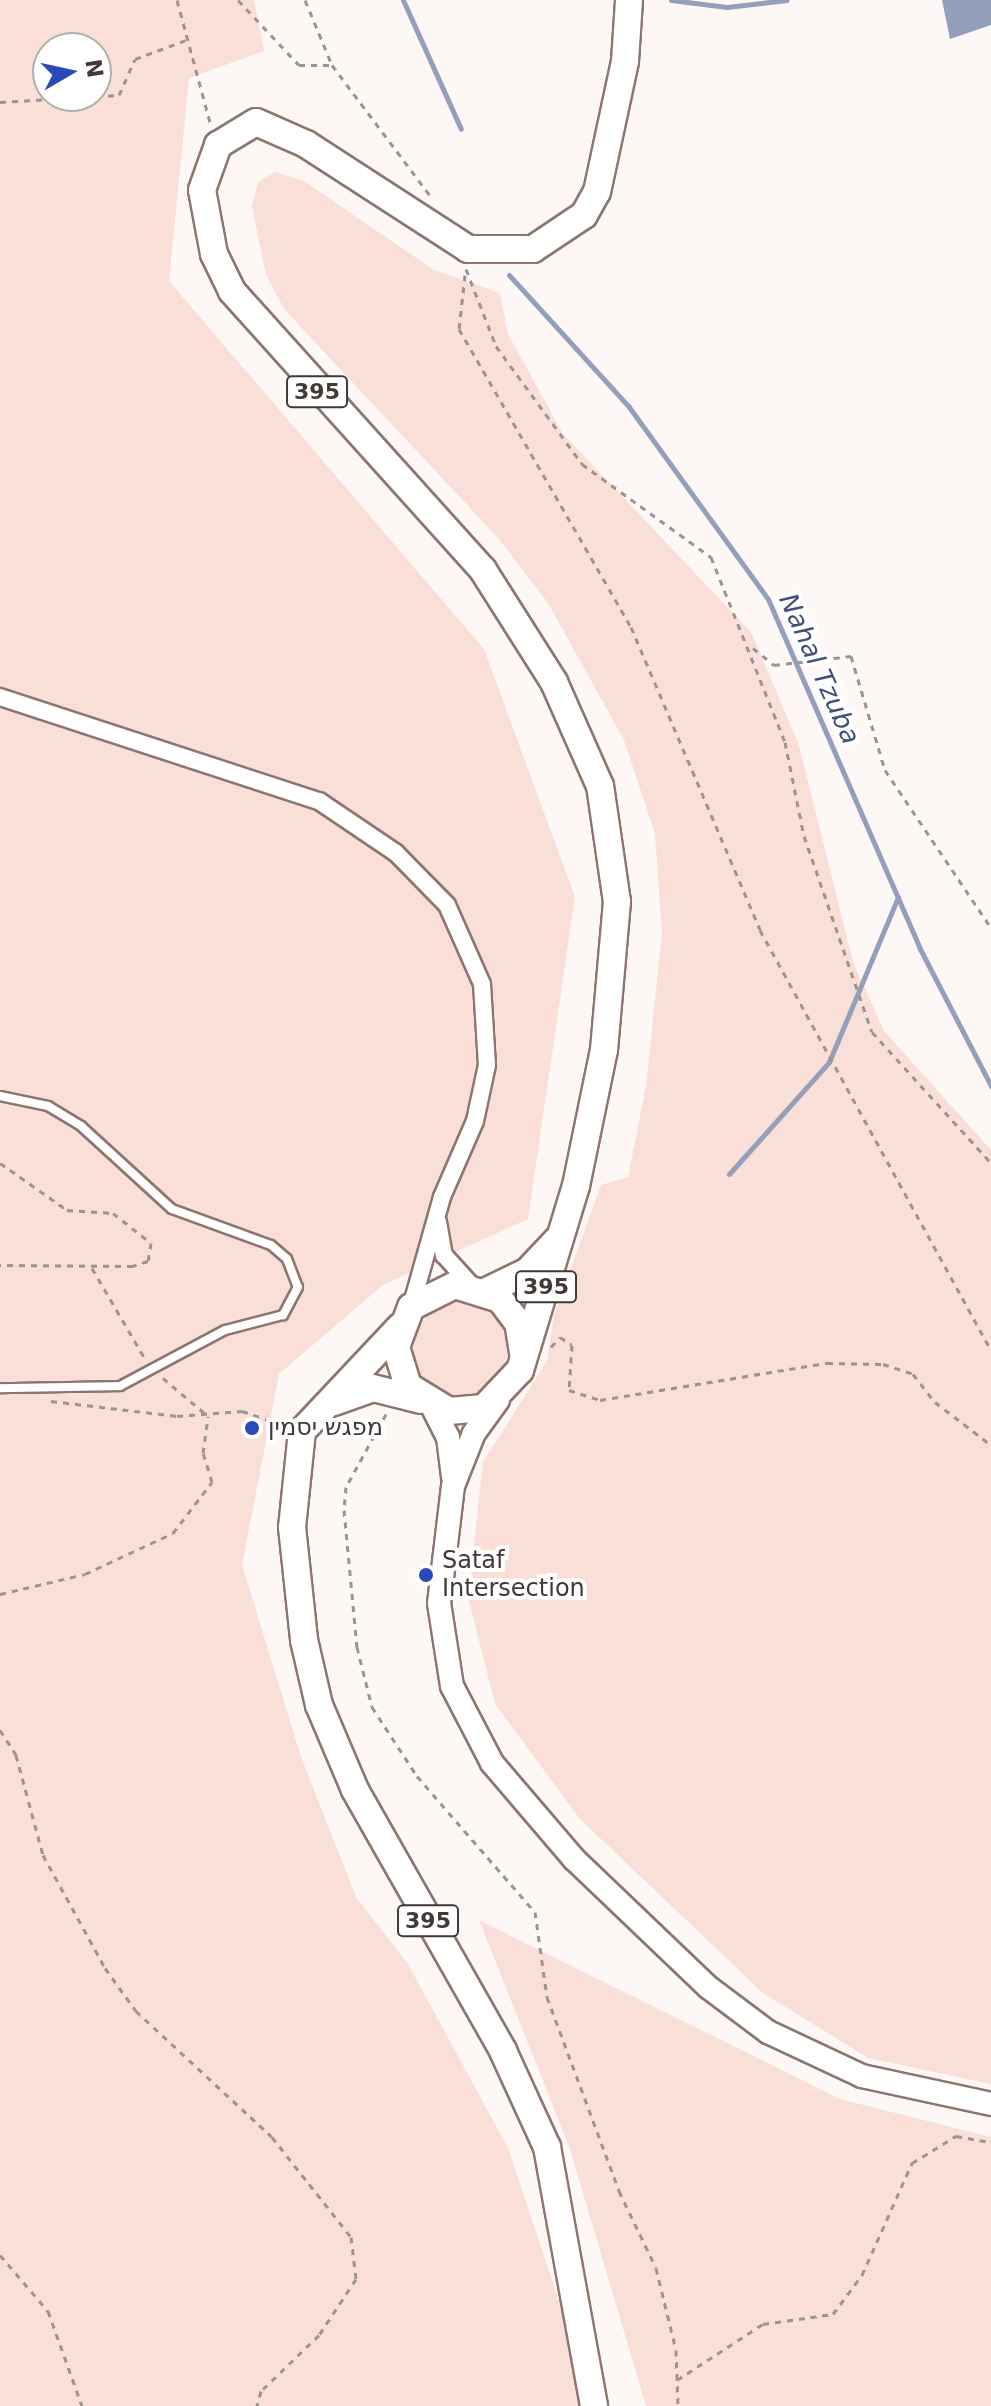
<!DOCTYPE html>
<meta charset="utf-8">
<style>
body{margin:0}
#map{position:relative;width:991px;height:2406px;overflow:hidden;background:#fdf7f6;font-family:"DejaVu Sans","Noto Sans Hebrew",sans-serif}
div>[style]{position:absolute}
.green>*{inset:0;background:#f9dfd8}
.round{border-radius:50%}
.water>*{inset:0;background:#94a0bb}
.stream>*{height:5px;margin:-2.5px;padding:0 2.5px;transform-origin:2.5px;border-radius:2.5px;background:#94a0bb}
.path>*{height:3px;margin-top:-1.5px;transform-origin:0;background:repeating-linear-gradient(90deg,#9c9492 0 6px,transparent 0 12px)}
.roads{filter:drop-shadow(2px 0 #8d766f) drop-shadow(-2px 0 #8d766f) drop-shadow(0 2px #8d766f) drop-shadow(0 -2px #8d766f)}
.service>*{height:8px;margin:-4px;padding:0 4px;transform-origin:4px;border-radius:4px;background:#fff}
.minor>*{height:16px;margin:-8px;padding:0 8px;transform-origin:8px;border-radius:8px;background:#fff}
.secondary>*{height:22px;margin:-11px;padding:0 11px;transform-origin:11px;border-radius:11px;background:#fff}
.primary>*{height:26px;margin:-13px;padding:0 13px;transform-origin:13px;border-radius:13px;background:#fff}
.dots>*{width:22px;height:22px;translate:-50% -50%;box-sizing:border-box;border:4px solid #fff;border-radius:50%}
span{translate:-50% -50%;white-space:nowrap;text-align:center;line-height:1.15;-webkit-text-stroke:8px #fff;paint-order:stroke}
.shield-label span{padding:2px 6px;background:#fff;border:2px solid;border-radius:6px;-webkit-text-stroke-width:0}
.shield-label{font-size:22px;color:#423835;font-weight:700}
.poi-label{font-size:24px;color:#423835}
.left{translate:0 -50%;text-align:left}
.water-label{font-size:26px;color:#3e4f78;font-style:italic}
.north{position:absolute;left:32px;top:32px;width:80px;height:80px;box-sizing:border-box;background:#fff;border:2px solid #b3afae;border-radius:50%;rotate:81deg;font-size:22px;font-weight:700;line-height:32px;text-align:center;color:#423835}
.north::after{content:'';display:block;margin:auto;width:28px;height:36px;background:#2b4aba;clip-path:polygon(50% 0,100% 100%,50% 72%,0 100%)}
</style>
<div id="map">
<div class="green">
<div style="clip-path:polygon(evenodd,0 0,254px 0,264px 51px,189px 78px,169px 281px,484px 649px,575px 897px,528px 1219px,383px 1285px,279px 1374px,242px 1565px,301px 1757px,356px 1897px,408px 1964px,508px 2148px,562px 2310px,581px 2406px,0 2406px,0 0,48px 48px,96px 48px,96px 96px,48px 96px,48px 48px)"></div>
<div style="clip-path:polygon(275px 172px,304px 181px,434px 270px,500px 293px,508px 334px,563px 434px,751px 632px,799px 745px,853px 962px,884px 1031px,991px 1150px,991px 2084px,868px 2058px,763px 1993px,580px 1819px,495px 1704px,468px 1597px,483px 1462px,547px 1361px,554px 1315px,601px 1185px,628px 1177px,646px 1086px,662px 933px,655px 834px,624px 740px,548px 603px,498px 538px,284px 309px,266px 274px,252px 207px,258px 182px)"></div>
<div class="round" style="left:413px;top:1302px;width:94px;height:94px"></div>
<div style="clip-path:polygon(479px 1920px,840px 2099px,991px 2137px,991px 2406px,646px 2406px,570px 2149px)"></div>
</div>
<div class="water">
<div style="clip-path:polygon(942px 0,991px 0,991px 25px,950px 39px)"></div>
</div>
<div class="stream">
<div style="left:403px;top:0;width:141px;rotate:65.8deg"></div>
<div style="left:671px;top:0;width:56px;rotate:7.1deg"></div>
<div style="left:727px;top:7px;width:60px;rotate:-6.7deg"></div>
<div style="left:509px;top:275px;width:178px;rotate:47.7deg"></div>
<div style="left:629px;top:407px;width:237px;rotate:54.1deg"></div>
<div style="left:768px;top:599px;width:379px;rotate:66.5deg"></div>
<div style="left:919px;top:947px;width:157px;rotate:62.6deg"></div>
<div style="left:729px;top:1174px;width:150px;rotate:-48.2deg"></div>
<div style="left:829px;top:1062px;width:179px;rotate:-67.3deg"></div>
</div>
<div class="path">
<div style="left:177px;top:0;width:131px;rotate:74.9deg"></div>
<div style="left:238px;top:0;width:89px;rotate:46.8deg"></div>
<div style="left:299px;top:65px;width:33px"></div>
<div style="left:305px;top:0;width:70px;rotate:67.4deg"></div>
<div style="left:332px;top:65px;width:165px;rotate:53.1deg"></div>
<div style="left:0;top:102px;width:119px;rotate:-3.4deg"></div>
<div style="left:119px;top:95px;width:39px;rotate:-66deg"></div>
<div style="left:135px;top:59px;width:54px;rotate:-20.4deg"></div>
<div style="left:466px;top:269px;width:83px;rotate:68.7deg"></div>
<div style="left:496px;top:346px;width:146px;rotate:53.9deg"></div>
<div style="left:582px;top:464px;width:159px;rotate:35.8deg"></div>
<div style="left:711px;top:557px;width:199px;rotate:68.2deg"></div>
<div style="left:785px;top:742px;width:96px;rotate:78.6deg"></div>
<div style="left:804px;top:836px;width:207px;rotate:70.9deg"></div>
<div style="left:872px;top:1032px;width:177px;rotate:47.7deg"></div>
<div style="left:465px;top:275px;width:54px;rotate:96.3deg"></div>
<div style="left:459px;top:329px;width:344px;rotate:60deg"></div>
<div style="left:631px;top:627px;width:329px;rotate:66.9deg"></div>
<div style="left:760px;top:930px;width:479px;rotate:61.2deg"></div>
<div style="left:753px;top:648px;width:27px;rotate:39deg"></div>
<div style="left:774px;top:665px;width:78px;rotate:-6.7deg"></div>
<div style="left:851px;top:656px;width:119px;rotate:73.4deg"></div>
<div style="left:885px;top:770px;width:190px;rotate:56.1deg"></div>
<div style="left:0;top:1163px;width:82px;rotate:35deg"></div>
<div style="left:67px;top:1210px;width:46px;rotate:3.7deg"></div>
<div style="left:113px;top:1213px;width:48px;rotate:38.3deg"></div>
<div style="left:151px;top:1243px;width:18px;rotate:99deg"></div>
<div style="left:148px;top:1261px;width:16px;rotate:162deg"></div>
<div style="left:133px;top:1266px;width:133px;rotate:-179.6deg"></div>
<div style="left:92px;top:1268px;width:103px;rotate:59.7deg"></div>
<div style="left:551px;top:1347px;width:13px;rotate:-48deg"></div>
<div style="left:560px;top:1337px;width:14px;rotate:34deg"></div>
<div style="left:572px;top:1345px;width:45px;rotate:93.8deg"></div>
<div style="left:569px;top:1390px;width:33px;rotate:18deg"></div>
<div style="left:600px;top:1400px;width:230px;rotate:-9.3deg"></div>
<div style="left:827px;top:1363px;width:56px;rotate:1deg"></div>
<div style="left:883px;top:1364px;width:32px;rotate:18deg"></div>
<div style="left:913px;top:1374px;width:36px;rotate:52deg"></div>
<div style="left:935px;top:1402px;width:71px;rotate:37.5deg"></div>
<div style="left:163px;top:1378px;width:59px;rotate:40.2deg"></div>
<div style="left:51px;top:1401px;width:127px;rotate:6.8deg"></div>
<div style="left:177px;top:1416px;width:65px;rotate:-4.4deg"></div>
<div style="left:242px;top:1411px;width:44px;rotate:18.4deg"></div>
<div style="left:386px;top:1414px;width:83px;rotate:118.7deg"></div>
<div style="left:346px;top:1487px;width:23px;rotate:95deg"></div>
<div style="left:344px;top:1510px;width:138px;rotate:84.6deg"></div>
<div style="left:357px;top:1647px;width:62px;rotate:76deg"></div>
<div style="left:372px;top:1707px;width:82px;rotate:56.9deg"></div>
<div style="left:417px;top:1776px;width:180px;rotate:49.1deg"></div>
<div style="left:535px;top:1912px;width:86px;rotate:82deg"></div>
<div style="left:547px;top:1997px;width:207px;rotate:69.6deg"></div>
<div style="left:619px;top:2191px;width:85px;rotate:64.3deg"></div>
<div style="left:656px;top:2268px;width:84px;rotate:76.3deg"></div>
<div style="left:676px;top:2350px;width:56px;rotate:88deg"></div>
<div style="left:0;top:1594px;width:87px;rotate:-13.2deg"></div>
<div style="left:85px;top:1574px;width:97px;rotate:-25deg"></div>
<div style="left:173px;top:1533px;width:64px;rotate:-52.6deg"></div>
<div style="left:212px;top:1482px;width:30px;rotate:-107deg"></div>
<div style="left:203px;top:1453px;width:37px;rotate:-82deg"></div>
<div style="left:0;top:1730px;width:30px;rotate:57deg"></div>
<div style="left:16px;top:1755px;width:104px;rotate:74.9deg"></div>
<div style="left:43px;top:1855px;width:129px;rotate:61.2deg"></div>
<div style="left:105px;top:1968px;width:53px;rotate:54.2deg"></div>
<div style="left:136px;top:2011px;width:185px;rotate:42.8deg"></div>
<div style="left:272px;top:2137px;width:127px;rotate:51.7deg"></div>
<div style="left:351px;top:2237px;width:42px;rotate:83.2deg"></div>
<div style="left:356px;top:2279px;width:67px;rotate:123.5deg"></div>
<div style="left:319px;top:2335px;width:81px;rotate:136deg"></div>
<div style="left:261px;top:2391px;width:16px;rotate:105deg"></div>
<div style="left:0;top:2255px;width:74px;rotate:49.4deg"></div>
<div style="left:48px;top:2311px;width:101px;rotate:70.3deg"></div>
<div style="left:677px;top:2380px;width:103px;rotate:-33.1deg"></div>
<div style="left:763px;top:2324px;width:71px;rotate:-8.1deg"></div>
<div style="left:833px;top:2314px;width:49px;rotate:-53.4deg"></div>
<div style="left:862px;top:2275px;width:123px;rotate:-65.9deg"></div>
<div style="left:912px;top:2163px;width:52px;rotate:-31.5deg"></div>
<div style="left:956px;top:2136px;width:36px;rotate:10deg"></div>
</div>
<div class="roads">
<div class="service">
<div style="left:0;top:1096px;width:49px;rotate:11.8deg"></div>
<div style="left:48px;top:1106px;width:39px;rotate:31deg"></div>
<div style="left:81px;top:1126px;width:123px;rotate:42.4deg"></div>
<div style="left:172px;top:1209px;width:105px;rotate:20deg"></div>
<div style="left:271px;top:1245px;width:21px;rotate:41deg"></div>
<div style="left:287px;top:1259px;width:30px;rotate:69deg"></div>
<div style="left:298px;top:1287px;width:32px;rotate:118deg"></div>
<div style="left:283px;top:1315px;width:60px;rotate:165.5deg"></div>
<div style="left:225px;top:1330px;width:119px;rotate:151.9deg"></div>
<div style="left:120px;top:1386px;width:120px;rotate:179deg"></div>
</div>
<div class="minor">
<div style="left:0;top:697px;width:336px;rotate:18.1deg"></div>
<div style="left:319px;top:801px;width:93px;rotate:34deg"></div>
<div style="left:396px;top:853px;width:73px;rotate:45.6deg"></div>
<div style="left:447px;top:905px;width:86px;rotate:66.1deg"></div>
<div style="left:482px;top:984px;width:81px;rotate:86.5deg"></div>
<div style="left:487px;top:1065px;width:57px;rotate:102.1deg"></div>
<div style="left:475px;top:1121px;width:83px;rotate:113.5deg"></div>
<div style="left:442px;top:1197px;width:114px;rotate:105.7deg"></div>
<div style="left:438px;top:1222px;width:34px;rotate:80deg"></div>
<div style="left:444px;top:1255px;width:42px;rotate:47.9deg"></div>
</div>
<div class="secondary">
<div style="left:498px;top:1400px;width:41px;rotate:126deg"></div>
<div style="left:474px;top:1433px;width:57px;rotate:111.6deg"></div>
<div style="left:453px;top:1486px;width:118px;rotate:96.8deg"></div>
<div style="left:439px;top:1603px;width:84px;rotate:81.1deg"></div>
<div style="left:452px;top:1686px;width:87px;rotate:62.5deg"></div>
<div style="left:492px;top:1763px;width:126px;rotate:49.5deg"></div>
<div style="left:574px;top:1859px;width:185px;rotate:43.7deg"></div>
<div style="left:708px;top:1987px;width:75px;rotate:36.9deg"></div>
<div style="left:768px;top:2032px;width:104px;rotate:25.1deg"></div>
<div style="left:862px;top:2076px;width:132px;rotate:12.2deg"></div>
<div style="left:432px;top:1406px;width:35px;rotate:63deg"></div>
<div style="left:448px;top:1437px;width:40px;rotate:82.9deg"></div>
</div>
<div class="primary">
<div style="left:487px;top:1291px;width:46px;rotate:-26deg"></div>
<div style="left:528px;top:1271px;width:42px;rotate:-46.9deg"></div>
<div style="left:400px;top:1327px;width:143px;rotate:133.3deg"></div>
<div style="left:302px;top:1431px;width:97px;rotate:95.9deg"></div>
<div style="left:292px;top:1527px;width:114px;rotate:83.9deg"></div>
<div style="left:304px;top:1640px;width:67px;rotate:77deg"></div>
<div style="left:319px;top:1705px;width:92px;rotate:67deg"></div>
<div style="left:355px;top:1790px;width:300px;rotate:60.4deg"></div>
<div style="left:503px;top:2051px;width:106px;rotate:65.4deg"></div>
<div style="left:547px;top:2147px;width:263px;rotate:79.7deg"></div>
<div style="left:523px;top:1353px;width:30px;rotate:-99deg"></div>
<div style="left:518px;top:1323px;width:30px;rotate:-127deg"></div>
<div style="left:500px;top:1299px;width:47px;rotate:-162.7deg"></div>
<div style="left:455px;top:1285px;width:49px;rotate:153.4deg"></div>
<div style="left:411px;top:1307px;width:43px;rotate:110.6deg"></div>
<div style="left:396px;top:1347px;width:41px;rotate:72.9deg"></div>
<div style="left:408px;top:1386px;width:48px;rotate:31.4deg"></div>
<div style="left:449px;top:1411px;width:35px;rotate:-5deg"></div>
<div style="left:484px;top:1408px;width:52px;rotate:-46.5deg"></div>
<div style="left:520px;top:1370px;width:192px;rotate:-73.1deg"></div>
<div style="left:576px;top:1186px;width:139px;rotate:-78.4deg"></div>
<div style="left:604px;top:1050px;width:149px;rotate:-85deg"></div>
<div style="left:617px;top:902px;width:117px;rotate:-98.3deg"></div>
<div style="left:600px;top:786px;width:114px;rotate:-113.9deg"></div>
<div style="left:554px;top:682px;width:133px;rotate:-122.4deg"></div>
<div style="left:483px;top:570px;width:375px;rotate:-132deg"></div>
<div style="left:232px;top:291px;width:41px;rotate:-115.9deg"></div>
<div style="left:214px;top:254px;width:65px;rotate:-100.6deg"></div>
<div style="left:202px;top:190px;width:48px;rotate:-70.4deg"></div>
<div style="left:218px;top:145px;width:44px;rotate:-31.2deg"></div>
<div style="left:256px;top:122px;width:55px;rotate:23.7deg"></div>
<div style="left:306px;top:144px;width:193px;rotate:32.9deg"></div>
<div style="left:468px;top:249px;width:65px"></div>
<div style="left:533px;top:249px;width:61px;rotate:-33.7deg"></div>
<div style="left:584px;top:215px;width:26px;rotate:-61deg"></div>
<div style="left:597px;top:192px;width:134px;rotate:-77.9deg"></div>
<div style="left:625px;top:61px;width:61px;rotate:-86.2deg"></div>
<div style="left:334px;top:1402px;width:41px;rotate:-19.7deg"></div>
<div style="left:373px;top:1388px;width:49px;rotate:14deg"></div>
</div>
</div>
<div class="dots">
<div style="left:252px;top:1428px;background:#2b4aba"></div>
<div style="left:426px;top:1575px;background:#2b4aba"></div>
</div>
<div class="shield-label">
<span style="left:317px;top:392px">395</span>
<span style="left:546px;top:1287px">395</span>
<span style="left:428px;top:1921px">395</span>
</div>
<div class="poi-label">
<span class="left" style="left:268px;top:1428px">מפגש יסמין</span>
<span class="left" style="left:442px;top:1575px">Sataf<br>Intersection</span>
</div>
<div class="water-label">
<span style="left:819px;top:669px;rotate:66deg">Nahal Tzuba</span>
</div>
<div class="north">N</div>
</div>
